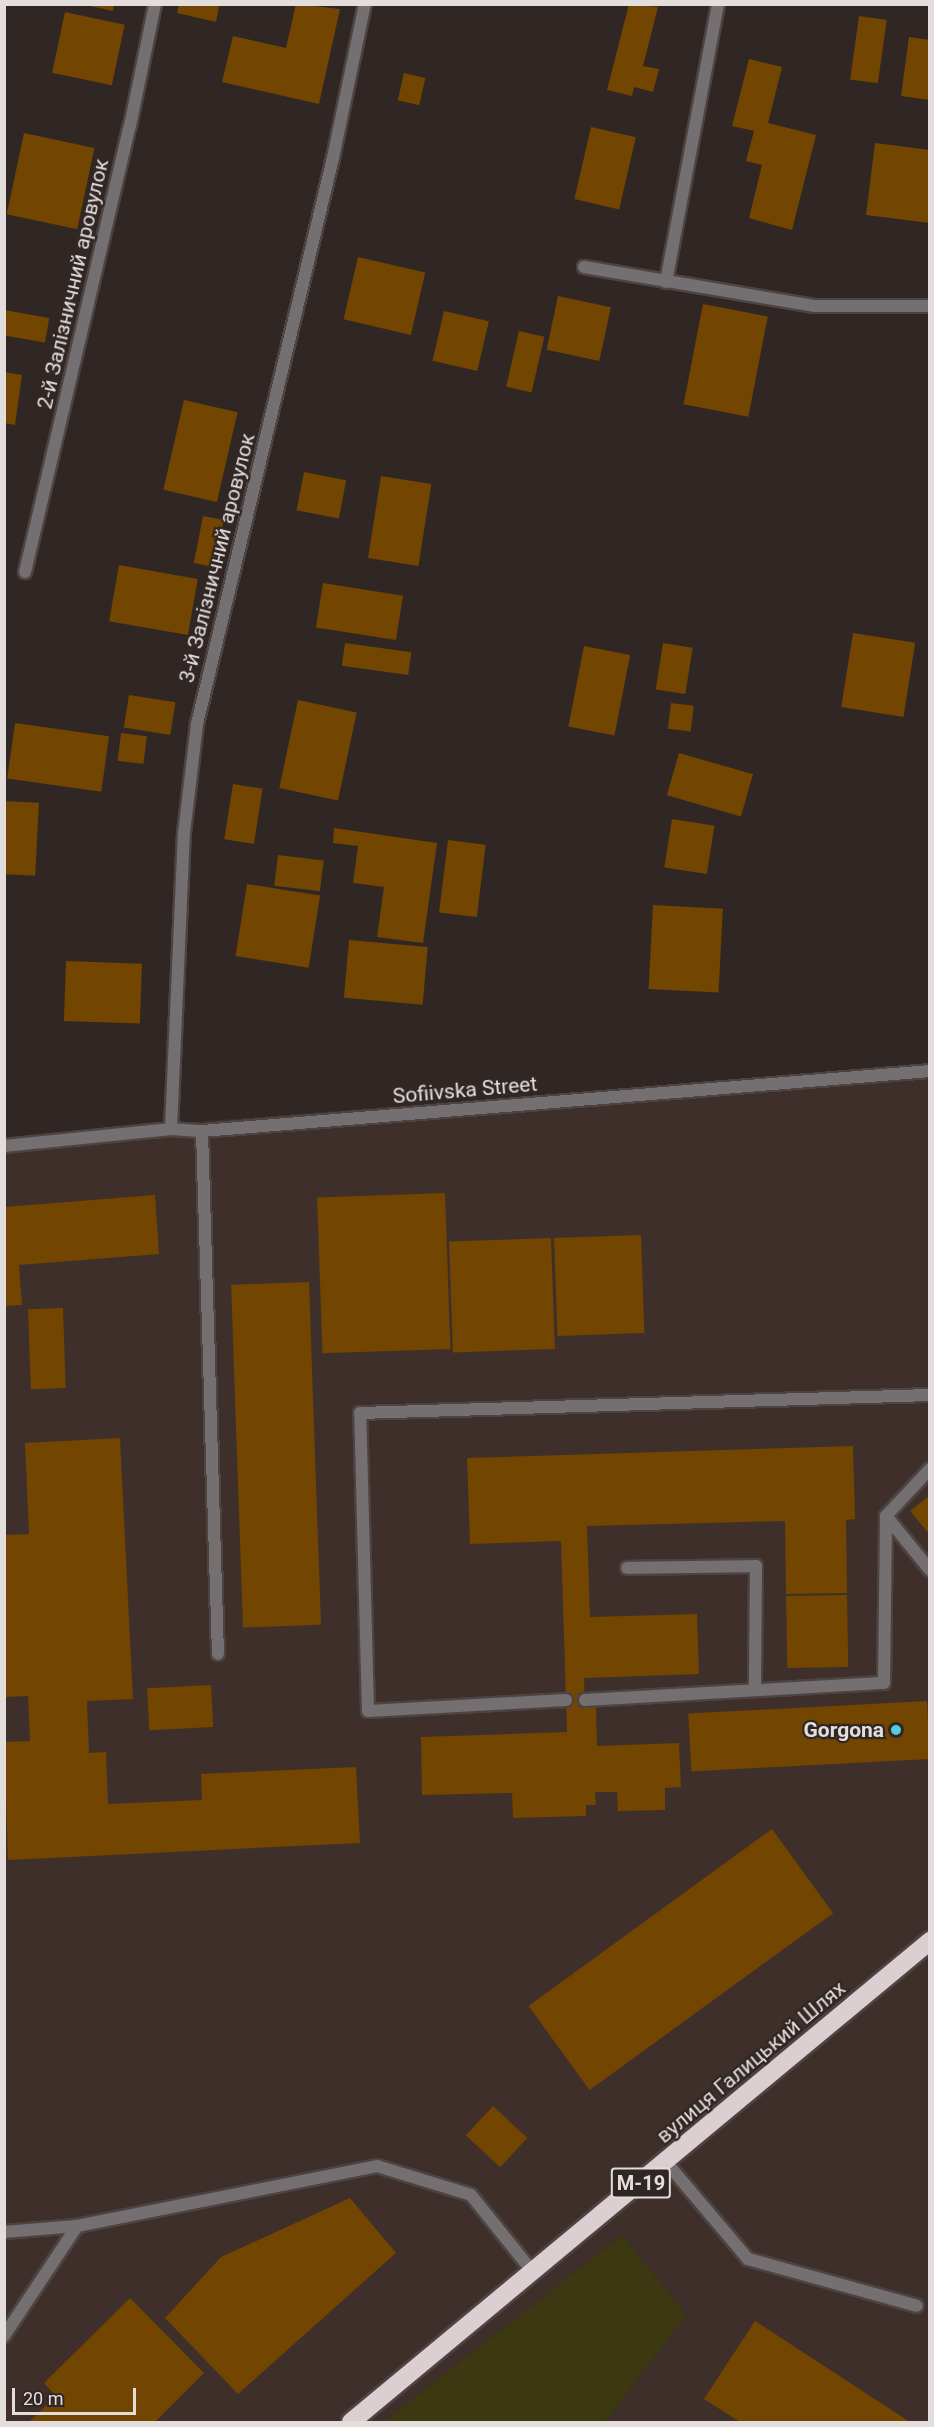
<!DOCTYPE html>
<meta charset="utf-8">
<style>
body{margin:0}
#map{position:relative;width:934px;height:2427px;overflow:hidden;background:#302725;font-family:Roboto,sans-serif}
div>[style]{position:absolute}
.built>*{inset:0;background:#3e2f2b}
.green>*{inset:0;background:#3c3812}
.building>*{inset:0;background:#724500;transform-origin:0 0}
.roads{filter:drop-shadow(2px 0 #4d4442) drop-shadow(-2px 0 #4d4442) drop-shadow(0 2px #4d4442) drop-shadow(0 -2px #4d4442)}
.lane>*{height:12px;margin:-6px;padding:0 6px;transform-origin:6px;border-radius:6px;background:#746f70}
.street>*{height:12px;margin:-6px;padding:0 6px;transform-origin:6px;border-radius:6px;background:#746f70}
.highway>*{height:18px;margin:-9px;padding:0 9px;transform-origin:9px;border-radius:9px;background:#dbcfd2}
.dots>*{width:16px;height:16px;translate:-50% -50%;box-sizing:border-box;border:3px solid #302725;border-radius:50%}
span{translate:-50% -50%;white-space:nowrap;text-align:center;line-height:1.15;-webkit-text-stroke:4.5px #302725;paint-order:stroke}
.shield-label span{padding:2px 4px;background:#302725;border:2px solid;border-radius:4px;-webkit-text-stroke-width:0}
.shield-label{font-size:20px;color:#e3dddb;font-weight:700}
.street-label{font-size:21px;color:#e3dddb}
.poi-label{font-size:21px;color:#e3dddb;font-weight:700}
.right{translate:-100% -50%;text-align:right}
.frame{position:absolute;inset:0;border:6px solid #e3dddb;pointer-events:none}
.scale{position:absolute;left:12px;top:2388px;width:124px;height:27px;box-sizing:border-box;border:3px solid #e3dddb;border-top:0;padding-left:8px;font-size:18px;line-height:21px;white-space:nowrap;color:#e3dddb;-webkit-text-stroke:4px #302725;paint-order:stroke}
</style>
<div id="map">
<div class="built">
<div style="clip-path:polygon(929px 1066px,929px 2422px,605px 2422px,687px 2315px,622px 2235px,383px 2422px,5px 2422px,4px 1142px,166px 1124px)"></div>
</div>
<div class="green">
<div style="clip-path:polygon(622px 2235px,687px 2315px,605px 2422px,383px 2422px)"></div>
</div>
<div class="building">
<div style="clip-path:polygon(81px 4px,114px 4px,113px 11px)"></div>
<div style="clip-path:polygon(179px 4px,219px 6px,216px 22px,177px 13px)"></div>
<div style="clip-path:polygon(296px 4px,340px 9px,319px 104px,222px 82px,233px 36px,286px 48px)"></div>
<div style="clip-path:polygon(629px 4px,658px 7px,643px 66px,659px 69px,653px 92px,634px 87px,632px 96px,607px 90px)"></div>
<div style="left:65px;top:12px;width:61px;height:62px;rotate:12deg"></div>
<div style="left:859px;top:16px;width:28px;height:64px;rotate:8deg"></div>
<div style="clip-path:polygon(909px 37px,930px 40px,930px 100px,901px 96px)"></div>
<div style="clip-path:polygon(749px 59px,782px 67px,768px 123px,816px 135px,792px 230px,749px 218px,762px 165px,746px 161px,754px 131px,732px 126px)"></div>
<div style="left:404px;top:73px;width:22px;height:28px;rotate:13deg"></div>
<div style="left:591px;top:127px;width:46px;height:74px;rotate:13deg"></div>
<div style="left:24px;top:133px;width:72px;height:83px;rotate:12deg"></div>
<div style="clip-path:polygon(875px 143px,930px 150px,930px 223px,866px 215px)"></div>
<div style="left:358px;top:257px;width:69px;height:64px;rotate:13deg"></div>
<div style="left:558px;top:296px;width:54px;height:55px;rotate:12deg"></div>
<div style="left:703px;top:304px;width:66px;height:102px;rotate:11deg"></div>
<div style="left:4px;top:310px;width:46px;height:25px;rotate:10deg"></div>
<div style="left:444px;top:311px;width:46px;height:51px;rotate:13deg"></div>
<div style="left:519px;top:331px;width:26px;height:57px;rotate:13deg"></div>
<div style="clip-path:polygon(4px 372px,22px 375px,15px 425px,4px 423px)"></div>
<div style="left:184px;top:400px;width:55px;height:92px;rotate:13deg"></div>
<div style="left:304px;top:472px;width:43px;height:39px;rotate:11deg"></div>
<div style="left:381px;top:476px;width:51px;height:83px;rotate:9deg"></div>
<div style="left:203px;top:516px;width:21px;height:48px;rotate:11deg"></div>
<div style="left:119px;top:565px;width:80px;height:57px;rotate:10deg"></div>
<div style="left:323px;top:583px;width:81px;height:45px;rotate:9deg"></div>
<div style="left:853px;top:633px;width:63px;height:75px;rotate:9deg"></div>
<div style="left:345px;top:643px;width:67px;height:23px;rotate:8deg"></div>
<div style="left:663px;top:643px;width:30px;height:47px;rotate:9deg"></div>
<div style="left:584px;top:646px;width:47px;height:82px;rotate:11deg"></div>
<div style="left:129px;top:695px;width:47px;height:33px;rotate:9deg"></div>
<div style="left:298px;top:700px;width:60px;height:90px;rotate:12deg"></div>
<div style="left:671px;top:703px;width:23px;height:26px;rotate:7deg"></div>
<div style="left:15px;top:723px;width:95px;height:56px;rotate:8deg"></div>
<div style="left:121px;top:733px;width:26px;height:28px;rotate:7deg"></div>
<div style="left:679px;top:753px;width:77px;height:44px;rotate:16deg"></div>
<div style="left:233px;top:784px;width:30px;height:56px;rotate:9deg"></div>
<div style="left:4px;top:801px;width:35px;height:73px;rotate:3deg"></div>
<div style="left:672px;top:819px;width:43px;height:49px;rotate:9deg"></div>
<div style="clip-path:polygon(334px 828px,437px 843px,423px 943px,377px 937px,384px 887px,353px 883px,358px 846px,333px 843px)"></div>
<div style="left:448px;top:840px;width:38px;height:73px;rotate:7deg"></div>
<div style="left:278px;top:855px;width:46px;height:31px;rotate:7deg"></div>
<div style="left:247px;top:884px;width:74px;height:73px;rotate:9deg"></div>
<div style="left:653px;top:905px;width:70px;height:84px;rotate:3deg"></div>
<div style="left:349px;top:940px;width:79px;height:58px;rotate:5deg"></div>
<div style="left:66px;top:961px;width:76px;height:60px;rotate:2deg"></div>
<div style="left:445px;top:1193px;width:156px;height:128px;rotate:88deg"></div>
<div style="clip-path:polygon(155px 1195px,159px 1254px,19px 1265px,22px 1305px,4px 1306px,4px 1207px)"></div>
<div style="left:641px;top:1235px;width:98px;height:87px;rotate:88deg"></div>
<div style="left:551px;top:1238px;width:111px;height:102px;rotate:88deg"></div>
<div style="left:309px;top:1282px;width:343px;height:78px;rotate:88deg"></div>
<div style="left:63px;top:1308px;width:80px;height:35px;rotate:88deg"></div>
<div style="clip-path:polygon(120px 1438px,133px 1699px,87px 1701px,89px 1753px,106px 1752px,108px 1804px,202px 1800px,201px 1774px,356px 1767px,360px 1843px,8px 1860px,4px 1742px,30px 1741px,28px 1696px,4px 1697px,4px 1535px,29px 1534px,25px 1443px)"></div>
<div style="clip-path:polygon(853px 1446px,855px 1519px,846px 1520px,847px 1593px,786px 1594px,785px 1521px,587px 1526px,590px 1617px,697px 1614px,699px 1674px,584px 1678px,585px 1708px,596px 1708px,597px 1746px,679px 1743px,681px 1787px,665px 1788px,665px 1810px,618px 1811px,617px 1792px,595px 1792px,596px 1805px,586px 1805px,586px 1816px,513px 1818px,512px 1793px,422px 1795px,421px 1737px,567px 1732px,561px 1541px,470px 1544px,467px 1458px)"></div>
<div style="clip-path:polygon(930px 1495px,930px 1535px,910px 1511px)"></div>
<div style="left:847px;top:1595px;width:72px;height:61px;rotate:89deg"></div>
<div style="left:211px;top:1685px;width:42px;height:64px;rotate:87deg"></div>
<div style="left:927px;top:1701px;width:58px;height:239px;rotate:87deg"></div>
<div style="left:772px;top:1829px;width:104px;height:301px;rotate:54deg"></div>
<div style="left:493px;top:2106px;width:47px;height:40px;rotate:43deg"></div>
<div style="clip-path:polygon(350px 2198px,396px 2253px,238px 2394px,165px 2318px,221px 2257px)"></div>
<div style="clip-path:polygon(130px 2298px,204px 2373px,155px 2422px,29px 2422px,56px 2396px,44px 2383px)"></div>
<div style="clip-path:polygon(755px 2321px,910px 2422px,740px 2422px,704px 2399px)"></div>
</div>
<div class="roads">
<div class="lane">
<div style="left:202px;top:1131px;width:523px;rotate:88.25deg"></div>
<div style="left:886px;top:1516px;width:70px;rotate:50.8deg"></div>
<div style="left:627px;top:1568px;width:129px;rotate:-0.9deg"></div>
<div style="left:756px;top:1566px;width:124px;rotate:90.5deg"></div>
<div style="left:566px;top:1700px;width:198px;rotate:176.8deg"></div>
<div style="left:368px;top:1711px;width:298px;rotate:-91.5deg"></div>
<div style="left:360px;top:1413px;width:570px;rotate:-1.81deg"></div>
<div style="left:585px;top:1700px;width:299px;rotate:-3.3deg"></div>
<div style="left:884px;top:1683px;width:167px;rotate:-89.3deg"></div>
<div style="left:886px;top:1516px;width:64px;rotate:-46.9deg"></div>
<div style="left:666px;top:2162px;width:127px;rotate:49.8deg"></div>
<div style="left:748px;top:2259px;width:175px;rotate:15.5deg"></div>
<div style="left:4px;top:2232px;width:73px;rotate:-4.7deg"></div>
<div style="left:77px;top:2226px;width:306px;rotate:-11.3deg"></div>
<div style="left:377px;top:2166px;width:98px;rotate:17.1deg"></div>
<div style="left:471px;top:2195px;width:99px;rotate:51.2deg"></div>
<div style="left:4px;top:2336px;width:132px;rotate:-56.4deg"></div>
</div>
<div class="street">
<div style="left:584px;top:267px;width:233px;rotate:9.6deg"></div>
<div style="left:814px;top:306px;width:116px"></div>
<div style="left:666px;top:282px;width:283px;rotate:-79.4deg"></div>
<div style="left:25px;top:572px;width:458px;rotate:-76.8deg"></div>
<div style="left:130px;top:126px;width:125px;rotate:-78.4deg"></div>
<div style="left:171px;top:1129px;width:296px;rotate:-87.5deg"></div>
<div style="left:184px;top:833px;width:110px;rotate:-83.2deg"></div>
<div style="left:197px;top:724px;width:582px;rotate:-76.49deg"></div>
<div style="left:333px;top:158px;width:157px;rotate:-78.3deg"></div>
<div style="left:4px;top:1146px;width:168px;rotate:-5.8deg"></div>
<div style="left:171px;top:1129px;width:31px;rotate:4deg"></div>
<div style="left:202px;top:1131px;width:730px;rotate:-4.71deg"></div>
</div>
<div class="highway">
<div style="left:351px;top:2422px;width:753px;rotate:-39.72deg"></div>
</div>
</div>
<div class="dots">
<div style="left:896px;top:1730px;background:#53cbda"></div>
</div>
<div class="shield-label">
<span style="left:641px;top:2183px">М-19</span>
</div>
<div class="street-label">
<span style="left:73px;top:284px;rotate:-77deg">2-й Залізничний аровулок</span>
<span style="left:217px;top:558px;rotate:-76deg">3-й Залізничний аровулок</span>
<span style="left:465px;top:1090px;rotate:-5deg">Sofiivska Street</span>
<span style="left:751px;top:2062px;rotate:-40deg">вулиця Галицький Шлях</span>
</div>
<div class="poi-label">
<span class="right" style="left:884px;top:1730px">Gorgona</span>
</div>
<div class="frame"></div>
<div class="scale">20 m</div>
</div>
